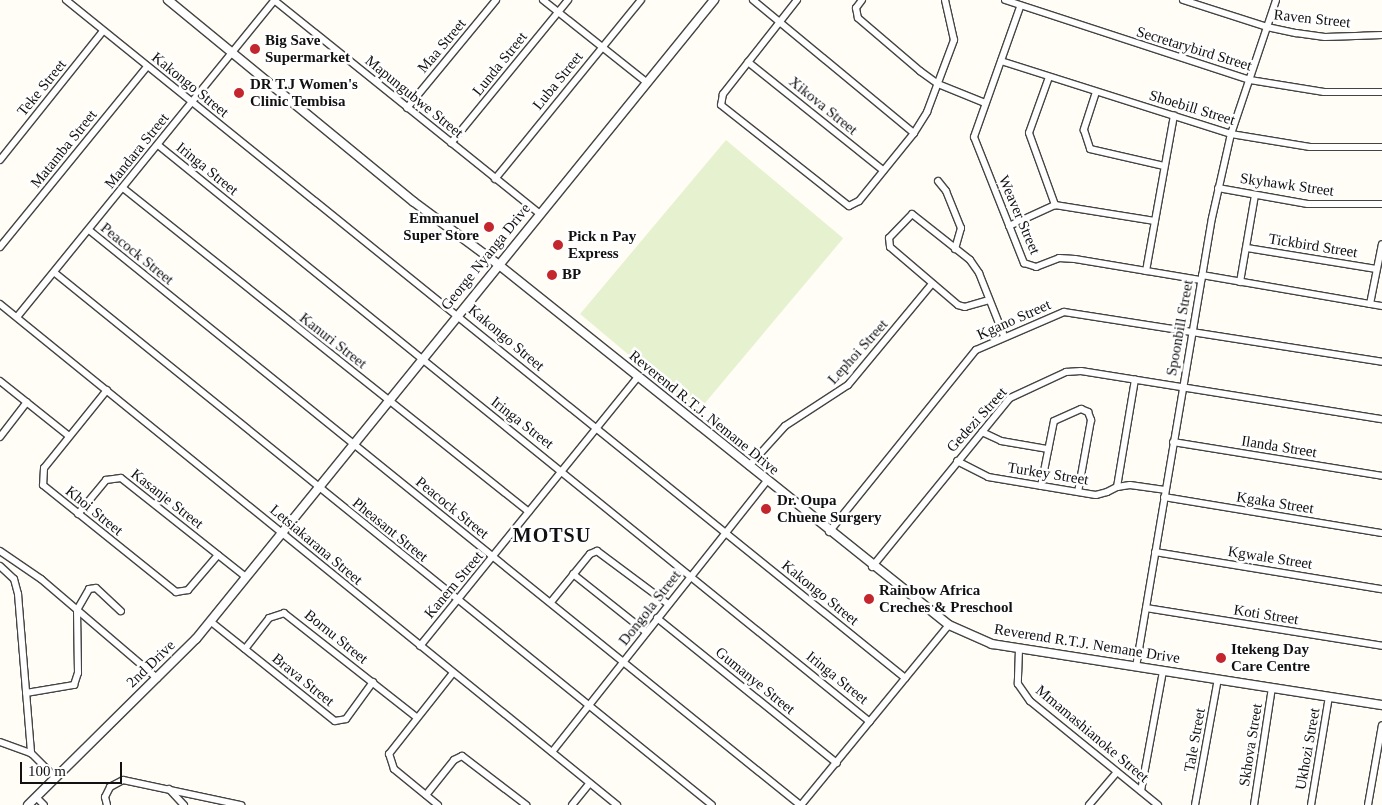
<!DOCTYPE html>
<style>
body{margin:0}
#map{position:relative;width:1382px;height:805px;overflow:hidden;background:#fffdf5;font-family:Georgia,serif}
div>[style]{position:absolute}
.pitch>*{inset:0;background:#e6f2cf;transform-origin:0 0}
.roads{filter:drop-shadow(1px 0 #444) drop-shadow(-1px 0 #444) drop-shadow(0 1px #444) drop-shadow(0 -1px #444)}
.minor>*{height:6px;margin:-3px;padding:0 3px;transform-origin:3px;border-radius:3px;background:#fff}
.tertiary>*{height:8px;margin:-4px;padding:0 4px;transform-origin:4px;border-radius:4px;background:#fff}
.dots>*{width:14px;height:14px;translate:-50% -50%;box-sizing:border-box;border:2px solid #fff;border-radius:50%}
span{translate:-50% -50%;white-space:nowrap;text-align:center;line-height:1.15;-webkit-text-stroke:5px #fff;paint-order:stroke}
.street-label{font-size:15px;color:#111}
.poi-label{font-size:15px;color:#111;font-weight:700}
.left{translate:0 -50%;text-align:left}
.right{translate:-100% -50%;text-align:right}
.district-label{font-size:20px;color:#111;font-weight:700;letter-spacing:1px}
.scale{position:absolute;left:20px;top:762px;width:102px;height:22px;box-sizing:border-box;border:2px solid #111;border-top:0;padding-left:6px;font-size:15px;line-height:18px;white-space:nowrap;color:#111;-webkit-text-stroke:4px #fff;paint-order:stroke}
</style>
<div id="map">
<div class="pitch">
<div style="left:726px;top:140px;width:153px;height:227px;rotate:40deg"></div>
</div>
<div class="roads">
<div class="minor">
<div style="left:66px;top:0;width:1079px;rotate:38.94deg"></div>
<div style="left:274px;top:0;width:340px;rotate:38.8deg"></div>
<div style="left:543px;top:0;width:132px;rotate:38.5deg"></div>
<div style="left:753px;top:0;width:209px;rotate:39.6deg"></div>
<div style="left:797px;top:0;width:120px;rotate:128.2deg"></div>
<div style="left:723px;top:94px;width:11px;rotate:100deg"></div>
<div style="left:721px;top:105px;width:163px;rotate:38.3deg"></div>
<div style="left:849px;top:206px;width:11px;rotate:-27deg"></div>
<div style="left:859px;top:201px;width:87px;rotate:-51deg"></div>
<div style="left:914px;top:133px;width:25px;rotate:-58deg"></div>
<div style="left:927px;top:112px;width:77px;rotate:-69.4deg"></div>
<div style="left:954px;top:40px;width:41px;rotate:-102.7deg"></div>
<div style="left:862px;top:0;width:10px;rotate:127deg"></div>
<div style="left:856px;top:8px;width:10px;rotate:79deg"></div>
<div style="left:858px;top:18px;width:82px;rotate:40.5deg"></div>
<div style="left:920px;top:71px;width:22px;rotate:36deg"></div>
<div style="left:938px;top:84px;width:51px;rotate:22deg"></div>
<div style="left:1005px;top:0;width:258px;rotate:18.1deg"></div>
<div style="left:1250px;top:80px;width:75px;rotate:9.2deg"></div>
<div style="left:1324px;top:92px;width:58px"></div>
<div style="left:1183px;top:0;width:88px;rotate:17.8deg"></div>
<div style="left:1267px;top:27px;width:30px;rotate:12deg"></div>
<div style="left:1296px;top:33px;width:29px;rotate:8deg"></div>
<div style="left:1325px;top:37px;width:57px;rotate:-2deg"></div>
<div style="left:1020px;top:7px;width:138px;rotate:109.5deg"></div>
<div style="left:974px;top:137px;width:136px;rotate:68.4deg"></div>
<div style="left:1024px;top:263px;width:13px;rotate:18deg"></div>
<div style="left:1036px;top:267px;width:25px;rotate:-21deg"></div>
<div style="left:1059px;top:258px;width:16px;rotate:4deg"></div>
<div style="left:1075px;top:259px;width:128px;rotate:9.5deg"></div>
<div style="left:1001px;top:61px;width:241px;rotate:17.6deg"></div>
<div style="left:1231px;top:134px;width:80px;rotate:9.3deg"></div>
<div style="left:1310px;top:147px;width:72px"></div>
<div style="left:748px;top:62px;width:173px;rotate:38.7deg"></div>
<div style="left:1049px;top:77px;width:59px;rotate:109.7deg"></div>
<div style="left:1029px;top:133px;width:77px;rotate:70.1deg"></div>
<div style="left:1096px;top:92px;width:40px;rotate:108deg"></div>
<div style="left:1084px;top:130px;width:20px;rotate:72deg"></div>
<div style="left:1090px;top:149px;width:76px;rotate:12.9deg"></div>
<div style="left:407px;top:108px;width:140px;rotate:-50.5deg"></div>
<div style="left:451px;top:143px;width:185px;rotate:-50.7deg"></div>
<div style="left:158px;top:145px;width:916px;rotate:39.02deg"></div>
<div style="left:0;top:160px;width:165px;rotate:-51.4deg"></div>
<div style="left:495px;top:179px;width:231px;rotate:-50.8deg"></div>
<div style="left:938px;top:181px;width:13px;rotate:51deg"></div>
<div style="left:946px;top:191px;width:40px;rotate:68deg"></div>
<div style="left:961px;top:228px;width:22px;rotate:106deg"></div>
<div style="left:123px;top:188px;width:519px;rotate:38.59deg"></div>
<div style="left:1218px;top:188px;width:91px;rotate:10.1deg"></div>
<div style="left:1308px;top:204px;width:74px"></div>
<div style="left:1009px;top:226px;width:51px;rotate:-24.5deg"></div>
<div style="left:1055px;top:205px;width:101px;rotate:9.1deg"></div>
<div style="left:89px;top:230px;width:914px;rotate:38.96deg"></div>
<div style="left:0;top:247px;width:232px;rotate:-50.8deg"></div>
<div style="left:1247px;top:248px;width:131px;rotate:9.2deg"></div>
<div style="left:1146px;top:271px;width:158px;rotate:-79.8deg"></div>
<div style="left:55px;top:273px;width:845px;rotate:39deg"></div>
<div style="left:1202px;top:275px;width:183px;rotate:9.8deg"></div>
<div style="left:1240px;top:282px;width:88px;rotate:-80.2deg"></div>
<div style="left:989px;top:300px;width:25px;rotate:164deg"></div>
<div style="left:965px;top:307px;width:7px;rotate:-164deg"></div>
<div style="left:958px;top:305px;width:89px;rotate:-139.5deg"></div>
<div style="left:890px;top:247px;width:9px;rotate:-96deg"></div>
<div style="left:889px;top:238px;width:33px;rotate:-46deg"></div>
<div style="left:912px;top:214px;width:74px;rotate:38.4deg"></div>
<div style="left:970px;top:260px;width:16px;rotate:55deg"></div>
<div style="left:979px;top:273px;width:68px;rotate:68.4deg"></div>
<div style="left:0;top:304px;width:795px;rotate:39.08deg"></div>
<div style="left:1370px;top:304px;width:61px;rotate:-78.7deg"></div>
<div style="left:17px;top:317px;width:409px;rotate:-50.9deg"></div>
<div style="left:0;top:381px;width:88px;rotate:38.6deg"></div>
<div style="left:107px;top:390px;width:100px;rotate:128.9deg"></div>
<div style="left:44px;top:468px;width:17px;rotate:93deg"></div>
<div style="left:43px;top:485px;width:171px;rotate:38.8deg"></div>
<div style="left:176px;top:592px;width:12px;rotate:-9deg"></div>
<div style="left:188px;top:590px;width:46px;rotate:-49.4deg"></div>
<div style="left:982px;top:432px;width:21px;rotate:25deg"></div>
<div style="left:1001px;top:441px;width:48px;rotate:9.7deg"></div>
<div style="left:0;top:437px;width:44px;rotate:-52.4deg"></div>
<div style="left:1173px;top:442px;width:212px;rotate:9.2deg"></div>
<div style="left:957px;top:461px;width:35px;rotate:27deg"></div>
<div style="left:988px;top:477px;width:109px;rotate:9.5deg"></div>
<div style="left:1096px;top:495px;width:11px;rotate:-15deg"></div>
<div style="left:1107px;top:492px;width:11px;rotate:-27deg"></div>
<div style="left:1117px;top:487px;width:109px;rotate:-80.5deg"></div>
<div style="left:749px;top:466px;width:54px;rotate:-48deg"></div>
<div style="left:785px;top:426px;width:75px;rotate:-33.1deg"></div>
<div style="left:848px;top:385px;width:131px;rotate:-50.3deg"></div>
<div style="left:1041px;top:486px;width:66px;rotate:-78.7deg"></div>
<div style="left:1054px;top:421px;width:30px;rotate:-24deg"></div>
<div style="left:1081px;top:409px;width:8px;rotate:23deg"></div>
<div style="left:1088px;top:412px;width:9px;rotate:69deg"></div>
<div style="left:1091px;top:420px;width:73px;rotate:100.2deg"></div>
<div style="left:1117px;top:487px;width:13px;rotate:-9deg"></div>
<div style="left:1130px;top:485px;width:35px;rotate:8deg"></div>
<div style="left:1164px;top:497px;width:221px;rotate:9.4deg"></div>
<div style="left:78px;top:514px;width:44px;rotate:-50.5deg"></div>
<div style="left:106px;top:480px;width:15px;rotate:-8deg"></div>
<div style="left:121px;top:478px;width:159px;rotate:38.4deg"></div>
<div style="left:829px;top:532px;width:234px;rotate:-51.1deg"></div>
<div style="left:976px;top:350px;width:96px;rotate:-23.4deg"></div>
<div style="left:1064px;top:312px;width:322px;rotate:8.9deg"></div>
<div style="left:0;top:551px;width:50px;rotate:34.3deg"></div>
<div style="left:41px;top:579px;width:153px;rotate:40.5deg"></div>
<div style="left:1155px;top:552px;width:230px;rotate:9.3deg"></div>
<div style="left:0;top:566px;width:19px;rotate:43deg"></div>
<div style="left:14px;top:579px;width:16px;rotate:75deg"></div>
<div style="left:18px;top:594px;width:160px;rotate:85.3deg"></div>
<div style="left:872px;top:567px;width:218px;rotate:-50.8deg"></div>
<div style="left:1010px;top:398px;width:62px;rotate:-24.9deg"></div>
<div style="left:1066px;top:372px;width:15px;rotate:-4deg"></div>
<div style="left:1081px;top:371px;width:305px;rotate:9.1deg"></div>
<div style="left:573px;top:574px;width:93px;rotate:38.5deg"></div>
<div style="left:551px;top:602px;width:62px;rotate:-50.9deg"></div>
<div style="left:590px;top:554px;width:8px;rotate:-23deg"></div>
<div style="left:597px;top:551px;width:89px;rotate:36.7deg"></div>
<div style="left:1146px;top:608px;width:239px;rotate:9.1deg"></div>
<div style="left:657px;top:618px;width:231px;rotate:38.9deg"></div>
<div style="left:210px;top:621px;width:160px;rotate:38.7deg"></div>
<div style="left:335px;top:721px;width:11px;rotate:-10deg"></div>
<div style="left:346px;top:719px;width:46px;rotate:-53.9deg"></div>
<div style="left:420px;top:646px;width:346px;rotate:-51deg"></div>
<div style="left:245px;top:649px;width:39px;rotate:-52deg"></div>
<div style="left:269px;top:618px;width:16px;rotate:-18deg"></div>
<div style="left:284px;top:613px;width:168px;rotate:38.2deg"></div>
<div style="left:1019px;top:649px;width:35px;rotate:92deg"></div>
<div style="left:1018px;top:684px;width:21px;rotate:55deg"></div>
<div style="left:1030px;top:701px;width:165px;rotate:39.1deg"></div>
<div style="left:1136px;top:667px;width:455px;rotate:-80.4deg"></div>
<div style="left:1212px;top:218px;width:86px;rotate:-77.3deg"></div>
<div style="left:1231px;top:134px;width:141px;rotate:-71.4deg"></div>
<div style="left:26px;top:693px;width:49px;rotate:-9.5deg"></div>
<div style="left:74px;top:685px;width:13px;rotate:-72deg"></div>
<div style="left:78px;top:673px;width:63px;rotate:-90.9deg"></div>
<div style="left:77px;top:610px;width:24px;rotate:-60deg"></div>
<div style="left:89px;top:589px;width:7px;rotate:-8deg"></div>
<div style="left:96px;top:588px;width:34px;rotate:43deg"></div>
<div style="left:0;top:742px;width:33px;rotate:20deg"></div>
<div style="left:31px;top:753px;width:35px;rotate:45deg"></div>
<div style="left:552px;top:752px;width:346px;rotate:-51.6deg"></div>
<div style="left:169px;top:789px;width:22px;rotate:47deg"></div>
<div style="left:1141px;top:791px;width:122px;rotate:-79.6deg"></div>
<div style="left:426px;top:795px;width:45px;rotate:-51.3deg"></div>
<div style="left:454px;top:760px;width:9px;rotate:-27deg"></div>
<div style="left:462px;top:756px;width:81px;rotate:37.4deg"></div>
<div style="left:36px;top:797px;width:11px;rotate:45deg"></div>
<div style="left:107px;top:805px;width:8px;rotate:-104deg"></div>
<div style="left:105px;top:797px;width:11px;rotate:-63deg"></div>
<div style="left:110px;top:787px;width:15px;rotate:-28deg"></div>
<div style="left:123px;top:780px;width:121px;rotate:12deg"></div>
<div style="left:438px;top:805px;width:57px;rotate:-140.7deg"></div>
<div style="left:394px;top:769px;width:16px;rotate:-108deg"></div>
<div style="left:389px;top:754px;width:103px;rotate:-51.7deg"></div>
<div style="left:572px;top:805px;width:28px;rotate:-51deg"></div>
<div style="left:801px;top:805px;width:233px;rotate:-50.6deg"></div>
<div style="left:1089px;top:805px;width:43px;rotate:-49.7deg"></div>
<div style="left:1195px;top:805px;width:128px;rotate:-79.7deg"></div>
<div style="left:1254px;top:805px;width:118px;rotate:-81.3deg"></div>
<div style="left:1311px;top:805px;width:110px;rotate:-80.6deg"></div>
<div style="left:1368px;top:805px;width:81px;rotate:-80.1deg"></div>
</div>
<div class="tertiary">
<div style="left:168px;top:0;width:318px;rotate:39.4deg"></div>
<div style="left:414px;top:202px;width:106px;rotate:36.5deg"></div>
<div style="left:499px;top:265px;width:576px;rotate:38.66deg"></div>
<div style="left:949px;top:625px;width:47px;rotate:23.8deg"></div>
<div style="left:992px;top:644px;width:395px;rotate:8.9deg"></div>
<div style="left:28px;top:805px;width:236px;rotate:-44.7deg"></div>
<div style="left:196px;top:639px;width:823px;rotate:-50.97deg"></div>
</div>
</div>
<div class="dots">
<div style="left:255px;top:49px;background:#c4262e"></div>
<div style="left:239px;top:93px;background:#c4262e"></div>
<div style="left:489px;top:227px;background:#c4262e"></div>
<div style="left:558px;top:245px;background:#c4262e"></div>
<div style="left:552px;top:275px;background:#c4262e"></div>
<div style="left:766px;top:509px;background:#c4262e"></div>
<div style="left:869px;top:599px;background:#c4262e"></div>
<div style="left:1221px;top:658px;background:#c4262e"></div>
</div>
<div class="street-label">
<span style="left:1312px;top:19px;rotate:6deg">Raven Street</span>
<span style="left:442px;top:46px;rotate:-50deg">Maa Street</span>
<span style="left:1194px;top:49px;rotate:17deg">Secretarybird Street</span>
<span style="left:500px;top:64px;rotate:-51deg">Lunda Street</span>
<span style="left:558px;top:81px;rotate:-51deg">Luba Street</span>
<span style="left:190px;top:85px;rotate:39deg">Kakongo Street</span>
<span style="left:42px;top:88px;rotate:-51deg">Teke Street</span>
<span style="left:414px;top:97px;rotate:39deg">Mapungubwe Street</span>
<span style="left:823px;top:106px;rotate:39deg">Xikova Street</span>
<span style="left:1192px;top:108px;rotate:17deg">Shoebill Street</span>
<span style="left:64px;top:149px;rotate:-51deg">Matamba Street</span>
<span style="left:137px;top:151px;rotate:-51deg">Mandara Street</span>
<span style="left:207px;top:169px;rotate:39deg">Iringa Street</span>
<span style="left:1287px;top:185px;rotate:8deg">Skyhawk Street</span>
<span style="left:1019px;top:215px;rotate:67deg">Weaver Street</span>
<span style="left:1313px;top:246px;rotate:9deg">Tickbird Street</span>
<span style="left:137px;top:254px;rotate:39deg">Peacock Street</span>
<span style="left:486px;top:257px;rotate:-51deg">George Nyanga Drive</span>
<span style="left:1014px;top:320px;rotate:-24deg">Kgano Street</span>
<span style="left:1180px;top:328px;rotate:-80deg">Spoonbill Street</span>
<span style="left:506px;top:338px;rotate:40deg">Kakongo Street</span>
<span style="left:333px;top:341px;rotate:38deg">Kanuri Street</span>
<span style="left:858px;top:352px;rotate:-48deg">Lephoi Street</span>
<span style="left:704px;top:413px;rotate:39deg">Reverend R.T.J. Nemane Drive</span>
<span style="left:977px;top:420px;rotate:-48deg">Gedezi Street</span>
<span style="left:522px;top:423px;rotate:38deg">Iringa Street</span>
<span style="left:1279px;top:447px;rotate:9deg">Ilanda Street</span>
<span style="left:1048px;top:474px;rotate:9deg">Turkey Street</span>
<span style="left:167px;top:499px;rotate:38deg">Kasanje Street</span>
<span style="left:1275px;top:503px;rotate:9deg">Kgaka Street</span>
<span style="left:452px;top:508px;rotate:39deg">Peacock Street</span>
<span style="left:94px;top:511px;rotate:39deg">Khoi Street</span>
<span style="left:390px;top:530px;rotate:39deg">Pheasant Street</span>
<span style="left:316px;top:545px;rotate:40deg">Letsiakarana Street</span>
<span style="left:1270px;top:558px;rotate:9deg">Kgwale Street</span>
<span style="left:454px;top:585px;rotate:-50deg">Kanem Street</span>
<span style="left:820px;top:593px;rotate:39deg">Kakongo Street</span>
<span style="left:650px;top:608px;rotate:-52deg">Dongola Street</span>
<span style="left:1266px;top:615px;rotate:9deg">Koti Street</span>
<span style="left:336px;top:637px;rotate:39deg">Bornu Street</span>
<span style="left:1087px;top:644px;rotate:9deg">Reverend R.T.J. Nemane Drive</span>
<span style="left:151px;top:664px;rotate:-44deg">2nd Drive</span>
<span style="left:837px;top:678px;rotate:39deg">Iringa Street</span>
<span style="left:303px;top:680px;rotate:39deg">Brava Street</span>
<span style="left:755px;top:681px;rotate:39deg">Gumanye Street</span>
<span style="left:1092px;top:734px;rotate:40deg">Mmamashianoke Street</span>
<span style="left:1195px;top:740px;rotate:-80deg">Tale Street</span>
<span style="left:1251px;top:745px;rotate:-81deg">Skhova Street</span>
<span style="left:1308px;top:749px;rotate:-80deg">Ukhozi Street</span>
</div>
<div class="poi-label">
<span class="left" style="left:265px;top:49px">Big Save<br>Supermarket</span>
<span class="left" style="left:250px;top:93px">DR T.J Women's<br>Clinic Tembisa</span>
<span class="right" style="left:479px;top:227px">Emmanuel<br>Super Store</span>
<span class="left" style="left:568px;top:245px">Pick n Pay<br>Express</span>
<span class="left" style="left:562px;top:275px">BP</span>
<span class="left" style="left:777px;top:509px">Dr. Oupa<br>Chuene Surgery</span>
<span class="left" style="left:879px;top:599px">Rainbow Africa<br>Creches &amp; Preschool</span>
<span class="left" style="left:1231px;top:658px">Itekeng Day<br>Care Centre</span>
</div>
<div class="district-label">
<span style="left:552px;top:535px">MOTSU</span>
</div>
<div class="scale">100 m</div>
</div>
